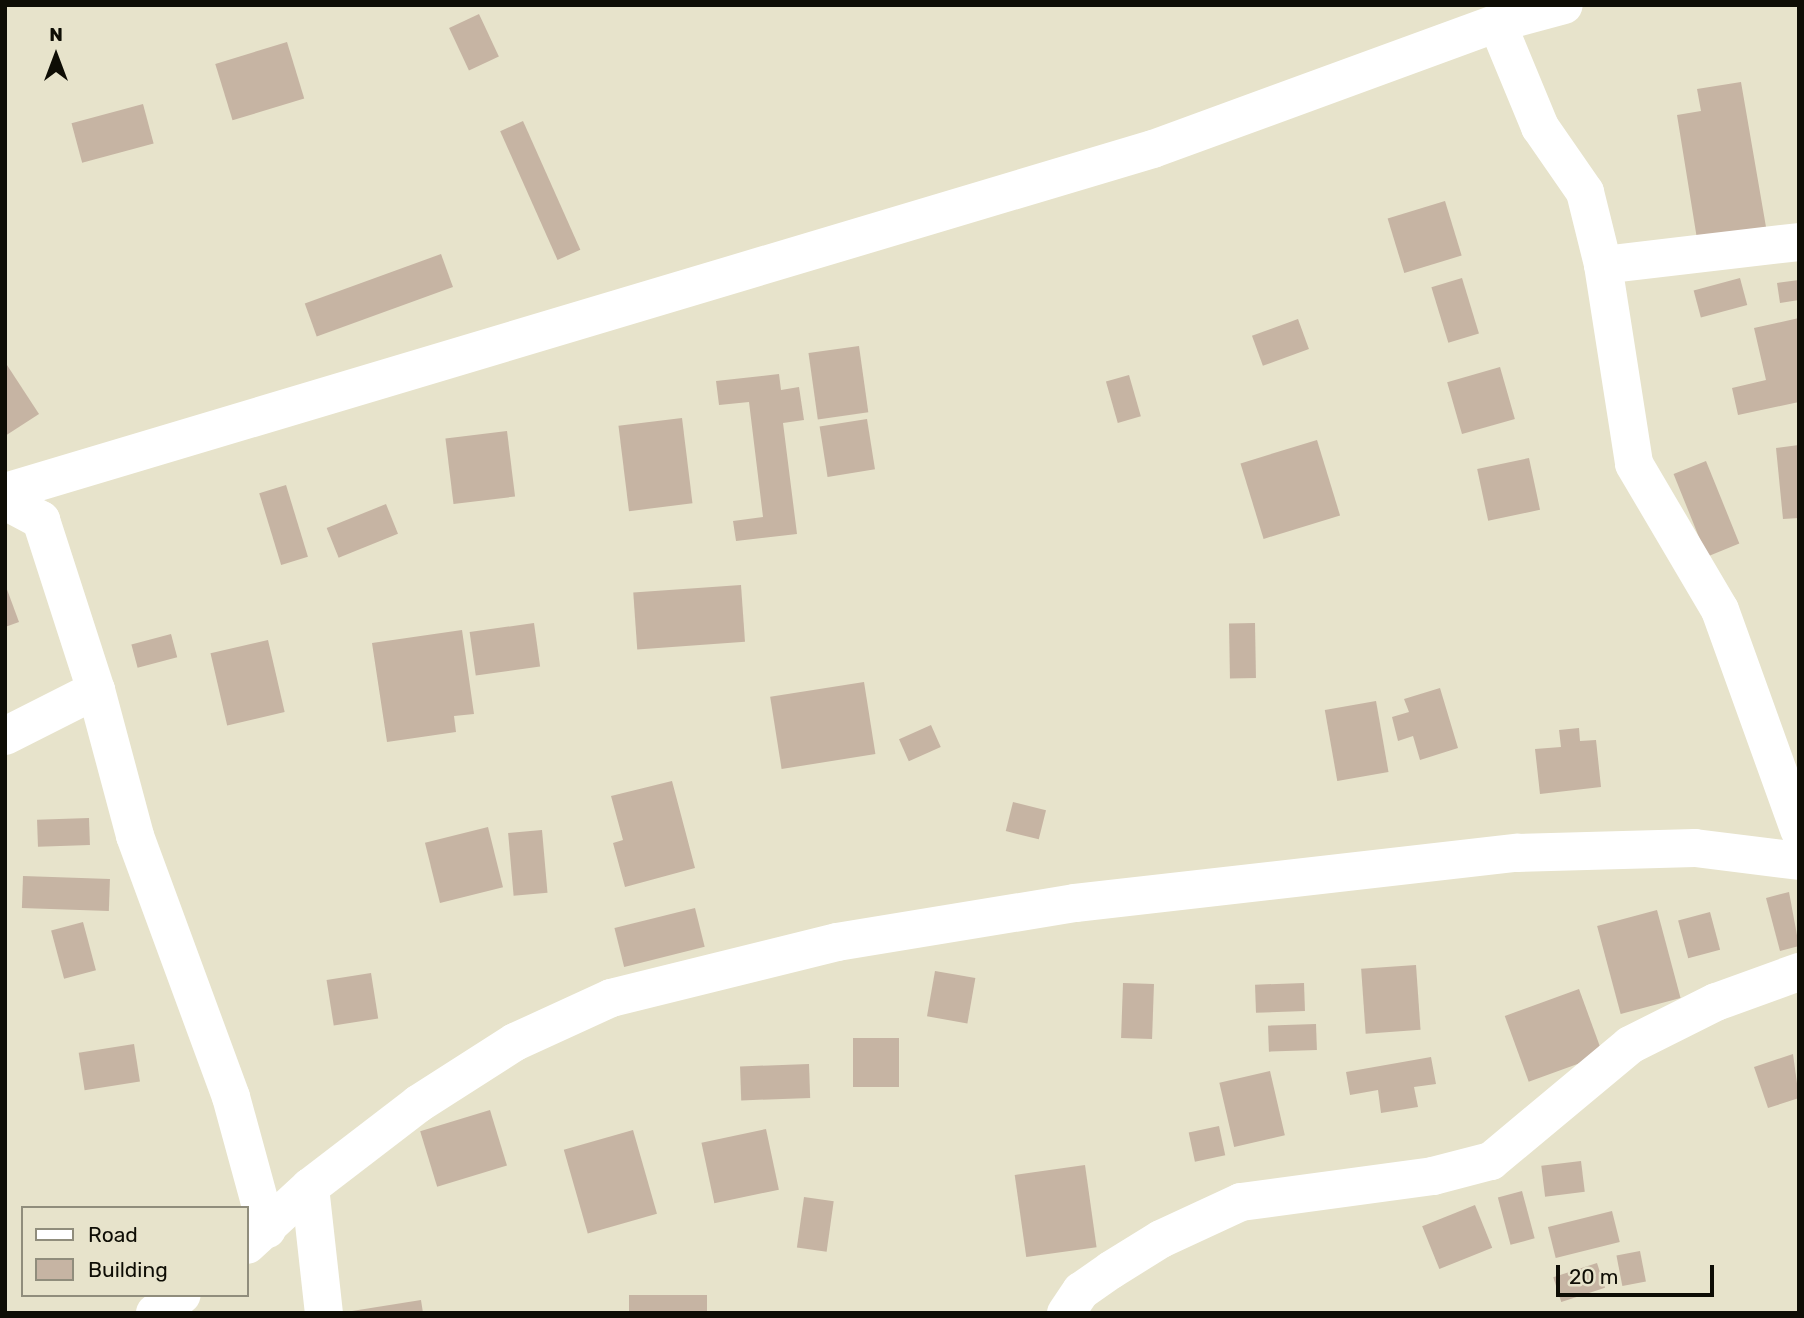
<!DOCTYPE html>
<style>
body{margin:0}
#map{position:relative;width:1804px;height:1318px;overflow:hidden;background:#e7e3cb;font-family:Rubik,sans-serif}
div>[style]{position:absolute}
.building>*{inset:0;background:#c6b4a3;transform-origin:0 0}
.minor>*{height:38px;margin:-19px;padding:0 19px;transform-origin:19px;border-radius:19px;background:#fff}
span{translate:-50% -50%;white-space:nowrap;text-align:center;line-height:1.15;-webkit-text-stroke:5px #e7e3cb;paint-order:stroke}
.frame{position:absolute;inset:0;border:7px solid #0e0d05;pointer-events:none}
.legend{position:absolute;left:21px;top:1206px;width:228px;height:91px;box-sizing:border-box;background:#e7e3cb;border:2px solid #908d7c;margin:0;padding:9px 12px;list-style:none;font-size:21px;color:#0e0d05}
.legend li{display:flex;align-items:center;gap:14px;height:35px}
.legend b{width:35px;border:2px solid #908d7c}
.north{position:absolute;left:21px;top:21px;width:70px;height:70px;-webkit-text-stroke:5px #e7e3cb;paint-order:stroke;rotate:0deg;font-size:19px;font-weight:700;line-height:28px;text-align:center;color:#0e0d05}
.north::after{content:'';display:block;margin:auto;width:24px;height:32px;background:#0e0d05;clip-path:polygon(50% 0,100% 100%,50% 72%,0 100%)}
.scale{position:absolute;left:1556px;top:1265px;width:158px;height:32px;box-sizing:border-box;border:4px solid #0e0d05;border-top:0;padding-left:9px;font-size:21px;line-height:24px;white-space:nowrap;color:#0e0d05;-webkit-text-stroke:5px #e7e3cb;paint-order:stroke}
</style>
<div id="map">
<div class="building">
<div style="left:479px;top:14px;width:47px;height:33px;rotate:65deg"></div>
<div style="left:287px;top:42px;width:59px;height:75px;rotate:73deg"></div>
<div style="clip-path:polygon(1741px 82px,1766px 227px,1697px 239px,1677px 115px,1701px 111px,1697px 89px)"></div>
<div style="left:143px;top:104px;width:41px;height:74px;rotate:75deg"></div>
<div style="left:523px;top:121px;width:141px;height:25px;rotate:66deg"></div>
<div style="left:1445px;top:201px;width:57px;height:60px;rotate:73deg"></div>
<div style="left:441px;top:254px;width:35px;height:145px;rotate:70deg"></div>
<div style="left:1462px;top:278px;width:58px;height:32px;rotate:73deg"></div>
<div style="left:1740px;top:278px;width:28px;height:48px;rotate:75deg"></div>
<div style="clip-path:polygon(1799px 280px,1799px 300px,1780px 303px,1777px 283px)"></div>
<div style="clip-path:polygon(1799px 318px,1799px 402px,1738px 415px,1732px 388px,1766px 380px,1754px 328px)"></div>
<div style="left:1298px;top:319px;width:32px;height:49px;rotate:70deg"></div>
<div style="left:859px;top:346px;width:67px;height:51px;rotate:82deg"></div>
<div style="clip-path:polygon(5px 362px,39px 414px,5px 436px)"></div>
<div style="left:1500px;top:367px;width:54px;height:55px;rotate:74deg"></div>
<div style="clip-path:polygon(779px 374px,781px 390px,799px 387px,804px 420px,783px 423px,797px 534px,736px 541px,733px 521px,763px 517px,749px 402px,719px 405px,716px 381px)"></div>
<div style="left:1129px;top:375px;width:43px;height:24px;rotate:74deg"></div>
<div style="left:682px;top:418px;width:86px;height:64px;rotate:83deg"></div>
<div style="left:867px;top:419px;width:51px;height:48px;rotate:81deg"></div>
<div style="left:507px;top:431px;width:66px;height:62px;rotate:83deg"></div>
<div style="left:1317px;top:440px;width:79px;height:80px;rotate:73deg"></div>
<div style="clip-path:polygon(1799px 445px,1799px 518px,1783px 519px,1776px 448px)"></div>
<div style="left:1529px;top:458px;width:53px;height:53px;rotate:78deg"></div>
<div style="left:1706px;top:461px;width:89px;height:35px;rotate:68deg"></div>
<div style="left:286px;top:485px;width:75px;height:28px;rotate:73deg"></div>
<div style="left:386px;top:504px;width:32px;height:64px;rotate:68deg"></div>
<div style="clip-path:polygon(5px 584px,19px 622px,5px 627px)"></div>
<div style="left:741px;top:585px;width:57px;height:108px;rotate:86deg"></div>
<div style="left:534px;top:623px;width:44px;height:65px;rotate:82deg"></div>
<div style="left:1255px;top:623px;width:55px;height:26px;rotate:89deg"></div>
<div style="clip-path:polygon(462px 630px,474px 714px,454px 716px,456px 732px,387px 742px,372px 643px)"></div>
<div style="left:171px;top:634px;width:24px;height:41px;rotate:75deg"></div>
<div style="left:268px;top:640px;width:74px;height:59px;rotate:77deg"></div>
<div style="left:864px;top:682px;width:73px;height:95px;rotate:81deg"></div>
<div style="clip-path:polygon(1440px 688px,1458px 748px,1420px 760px,1413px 736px,1398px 741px,1392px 717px,1409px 712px,1404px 699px)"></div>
<div style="left:1376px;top:701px;width:72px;height:52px;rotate:80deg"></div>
<div style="left:931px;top:725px;width:24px;height:35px;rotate:66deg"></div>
<div style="clip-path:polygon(1579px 728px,1580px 741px,1596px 740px,1601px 787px,1540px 794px,1535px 749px,1561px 747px,1559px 730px)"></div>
<div style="clip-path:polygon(672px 781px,695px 868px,625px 887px,613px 843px,623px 840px,611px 796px)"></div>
<div style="left:1013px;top:802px;width:34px;height:30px;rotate:14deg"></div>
<div style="left:89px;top:818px;width:27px;height:52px;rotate:88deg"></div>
<div style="left:488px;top:827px;width:62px;height:65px;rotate:76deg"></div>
<div style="left:542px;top:830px;width:63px;height:34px;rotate:85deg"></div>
<div style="left:23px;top:876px;width:87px;height:32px;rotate:2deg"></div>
<div style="clip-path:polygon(1789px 892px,1799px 946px,1780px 951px,1766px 898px)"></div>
<div style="left:695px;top:908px;width:40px;height:83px;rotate:76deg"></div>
<div style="left:1657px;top:910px;width:91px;height:62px;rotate:75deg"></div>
<div style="left:1710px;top:912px;width:39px;height:33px;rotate:75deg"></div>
<div style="left:83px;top:922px;width:50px;height:33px;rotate:75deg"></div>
<div style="left:1416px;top:965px;width:65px;height:55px;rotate:86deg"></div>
<div style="left:935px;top:971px;width:41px;height:46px;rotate:10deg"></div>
<div style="left:371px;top:973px;width:46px;height:45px;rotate:81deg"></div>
<div style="left:1123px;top:983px;width:31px;height:55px;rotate:2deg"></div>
<div style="left:1304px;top:983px;width:28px;height:49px;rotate:88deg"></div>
<div style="left:1579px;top:989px;width:70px;height:79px;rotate:70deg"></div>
<div style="left:1316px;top:1024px;width:26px;height:48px;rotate:88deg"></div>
<div style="left:853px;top:1038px;width:46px;height:49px"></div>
<div style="left:134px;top:1044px;width:38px;height:56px;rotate:81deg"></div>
<div style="clip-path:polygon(1793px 1054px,1799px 1098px,1768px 1108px,1754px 1067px)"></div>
<div style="clip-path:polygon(1431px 1057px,1436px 1084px,1414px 1087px,1418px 1107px,1381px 1113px,1378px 1090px,1350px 1095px,1346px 1072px)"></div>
<div style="left:809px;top:1064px;width:34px;height:69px;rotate:88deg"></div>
<div style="left:1270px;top:1071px;width:66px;height:52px;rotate:77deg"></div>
<div style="left:490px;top:1110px;width:58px;height:73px;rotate:73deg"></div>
<div style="left:1219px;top:1126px;width:30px;height:31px;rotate:78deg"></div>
<div style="left:766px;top:1129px;width:62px;height:66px;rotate:78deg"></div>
<div style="left:633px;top:1130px;width:87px;height:72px;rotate:74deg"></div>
<div style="left:1581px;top:1161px;width:31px;height:40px;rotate:83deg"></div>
<div style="left:1085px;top:1165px;width:83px;height:71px;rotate:82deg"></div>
<div style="left:1522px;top:1191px;width:49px;height:25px;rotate:75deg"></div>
<div style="left:804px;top:1197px;width:30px;height:51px;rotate:8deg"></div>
<div style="left:1475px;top:1205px;width:46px;height:57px;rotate:68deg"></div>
<div style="left:1612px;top:1211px;width:32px;height:66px;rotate:76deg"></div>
<div style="left:1640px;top:1251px;width:31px;height:24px;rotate:79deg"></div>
<div style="left:1597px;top:1263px;width:26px;height:46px;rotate:72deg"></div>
<div style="left:707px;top:1295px;width:18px;height:78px;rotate:90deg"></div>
<div style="clip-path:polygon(421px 1300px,423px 1313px,352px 1313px,352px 1311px)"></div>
</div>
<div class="minor">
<div style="left:1497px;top:23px;width:113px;rotate:67.5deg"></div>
<div style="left:1540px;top:127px;width:79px;rotate:55.3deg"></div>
<div style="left:1585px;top:192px;width:75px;rotate:76.1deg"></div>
<div style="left:1603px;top:265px;width:201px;rotate:81.1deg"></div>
<div style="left:1634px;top:464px;width:169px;rotate:59.5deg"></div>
<div style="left:1720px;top:610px;width:234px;rotate:70.2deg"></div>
<div style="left:1603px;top:265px;width:197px;rotate:-6.7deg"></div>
<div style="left:5px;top:492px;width:1198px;rotate:-16.64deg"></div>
<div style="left:1153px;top:149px;width:366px;rotate:-20.1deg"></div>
<div style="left:1497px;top:23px;width:69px;rotate:-15deg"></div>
<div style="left:5px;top:501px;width:41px;rotate:27.8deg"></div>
<div style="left:41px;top:520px;width:179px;rotate:72.1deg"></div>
<div style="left:96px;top:690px;width:151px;rotate:75deg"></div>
<div style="left:135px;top:836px;width:278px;rotate:69.8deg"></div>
<div style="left:231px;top:1097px;width:137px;rotate:74.7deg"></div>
<div style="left:5px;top:736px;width:102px;rotate:-26.8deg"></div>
<div style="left:310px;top:1187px;width:127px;rotate:83.7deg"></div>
<div style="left:247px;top:1245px;width:86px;rotate:-42.6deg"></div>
<div style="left:310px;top:1187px;width:136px;rotate:-37.5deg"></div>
<div style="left:418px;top:1104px;width:115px;rotate:-32.6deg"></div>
<div style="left:515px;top:1042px;width:106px;rotate:-24.6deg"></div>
<div style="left:611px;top:998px;width:233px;rotate:-13.9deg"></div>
<div style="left:837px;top:942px;width:241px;rotate:-9.3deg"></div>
<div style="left:1075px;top:903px;width:445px;rotate:-6.5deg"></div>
<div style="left:1517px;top:853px;width:178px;rotate:-1.6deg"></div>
<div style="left:1695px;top:848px;width:105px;rotate:7.1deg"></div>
<div style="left:155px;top:1313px;width:32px;rotate:-34deg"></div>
<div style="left:1066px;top:1313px;width:27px;rotate:-56deg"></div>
<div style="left:1081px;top:1291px;width:37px;rotate:-35deg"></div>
<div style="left:1111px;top:1270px;width:59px;rotate:-31.8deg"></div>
<div style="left:1161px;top:1239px;width:88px;rotate:-24.8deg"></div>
<div style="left:1241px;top:1202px;width:194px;rotate:-7.7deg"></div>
<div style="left:1433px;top:1176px;width:60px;rotate:-14.5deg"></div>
<div style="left:1491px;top:1161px;width:181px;rotate:-39.8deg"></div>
<div style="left:1630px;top:1045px;width:96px;rotate:-26.6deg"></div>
<div style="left:1716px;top:1002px;width:88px;rotate:-19.9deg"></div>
</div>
<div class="frame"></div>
<ul class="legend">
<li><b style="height:9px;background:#fff"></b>Road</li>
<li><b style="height:19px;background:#c6b4a3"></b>Building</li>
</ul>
<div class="north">N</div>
<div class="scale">20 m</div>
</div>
